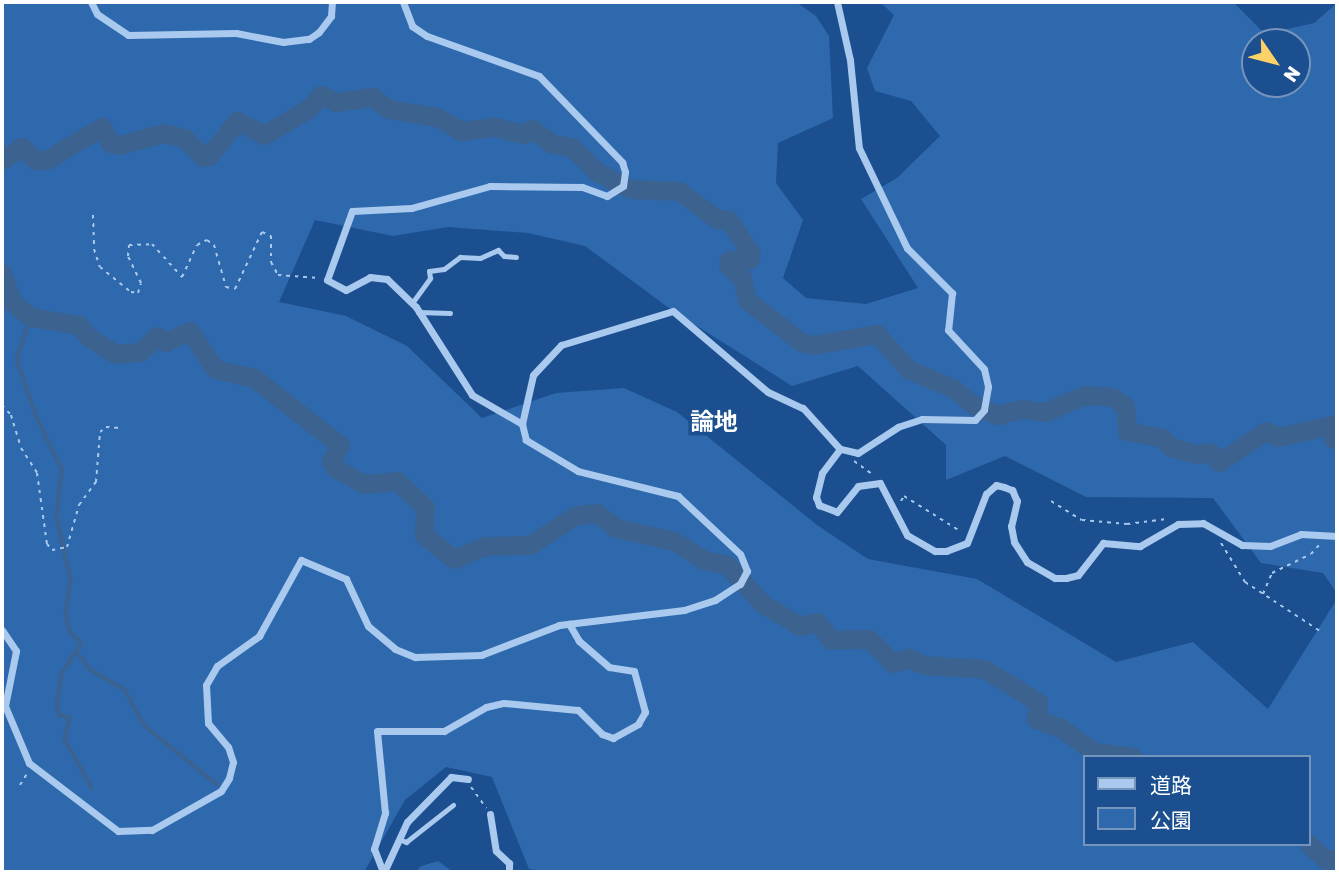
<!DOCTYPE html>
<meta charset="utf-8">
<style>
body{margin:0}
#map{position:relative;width:1339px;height:874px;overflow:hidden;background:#1b4f8f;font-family:Rubik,"Noto Sans JP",sans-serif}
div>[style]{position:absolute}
.green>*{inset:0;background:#2e69ad}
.stream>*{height:3.5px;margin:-1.75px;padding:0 1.75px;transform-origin:1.75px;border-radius:1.75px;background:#3c6290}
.river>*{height:19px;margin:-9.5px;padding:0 9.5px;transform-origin:9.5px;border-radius:9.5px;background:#3c6290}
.path>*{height:2px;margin-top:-1px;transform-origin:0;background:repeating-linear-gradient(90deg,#a9c9ee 0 3.5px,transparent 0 8.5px)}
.lane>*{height:5px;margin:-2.5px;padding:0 2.5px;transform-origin:2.5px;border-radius:2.5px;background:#a9c9ee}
.street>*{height:7px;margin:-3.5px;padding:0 3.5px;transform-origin:3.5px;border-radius:3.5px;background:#a9c9ee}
span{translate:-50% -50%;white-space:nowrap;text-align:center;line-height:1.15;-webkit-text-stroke:7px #1b4f8f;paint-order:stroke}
.neighbourhood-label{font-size:24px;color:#fff;font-weight:700}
.frame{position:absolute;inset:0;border:4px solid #fff;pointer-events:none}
.legend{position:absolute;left:1083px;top:755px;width:228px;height:91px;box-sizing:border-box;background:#1b4f8f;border:2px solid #7695bc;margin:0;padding:9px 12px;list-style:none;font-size:21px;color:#fff}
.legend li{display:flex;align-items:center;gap:14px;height:35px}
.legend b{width:35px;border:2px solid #7695bc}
.north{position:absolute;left:1241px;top:28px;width:70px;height:70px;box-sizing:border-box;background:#1b4f8f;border:2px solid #7695bc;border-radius:50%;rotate:125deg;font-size:19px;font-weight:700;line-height:28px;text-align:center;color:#fff}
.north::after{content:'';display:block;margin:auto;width:24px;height:32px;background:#ffd166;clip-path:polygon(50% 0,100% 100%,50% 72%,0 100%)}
</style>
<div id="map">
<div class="green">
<div style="clip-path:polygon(evenodd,2px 2px,796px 2px,816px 16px,829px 36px,833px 118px,778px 143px,776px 183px,803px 220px,783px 278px,806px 298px,866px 304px,918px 288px,861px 199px,897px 178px,940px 136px,911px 101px,875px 91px,867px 68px,894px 15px,880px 2px,1233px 2px,1265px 34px,1314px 23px,1337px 3px,1337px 593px,1323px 573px,1261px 563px,1213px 498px,1086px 497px,1005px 456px,946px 480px,946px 445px,858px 366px,792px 386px,673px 311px,585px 246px,528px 233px,448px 227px,393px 236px,315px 220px,279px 302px,346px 316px,407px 346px,482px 418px,556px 393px,624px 388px,677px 412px,817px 525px,868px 559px,977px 579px,1116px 662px,1193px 642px,1268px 709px,1337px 599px,1337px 872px,546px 872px,529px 869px,492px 777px,446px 767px,405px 800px,364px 872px,2px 872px,2px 2px,1255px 42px,1297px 42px,1297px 84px,1255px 84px,1255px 42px,2px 2px,1085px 757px,1309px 757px,1309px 844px,1085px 844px,1085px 757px)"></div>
<div style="clip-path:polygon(438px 861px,453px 872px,416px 872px,421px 866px)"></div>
</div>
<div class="stream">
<div style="left:31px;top:317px;width:45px;rotate:108deg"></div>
<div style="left:17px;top:360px;width:56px;rotate:71.2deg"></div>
<div style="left:35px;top:413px;width:62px;rotate:64.3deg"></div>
<div style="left:62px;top:469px;width:48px;rotate:95.9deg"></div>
<div style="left:57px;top:517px;width:65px;rotate:77.5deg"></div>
<div style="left:71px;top:580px;width:36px;rotate:98deg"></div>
<div style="left:66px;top:616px;width:16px;rotate:76deg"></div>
<div style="left:70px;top:632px;width:16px;rotate:43deg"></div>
<div style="left:82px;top:643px;width:37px;rotate:123deg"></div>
<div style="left:62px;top:674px;width:32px;rotate:99deg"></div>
<div style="left:57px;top:706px;width:9px;rotate:72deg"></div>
<div style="left:60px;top:715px;width:10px;rotate:17deg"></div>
<div style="left:70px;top:718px;width:22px;rotate:103deg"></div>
<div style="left:65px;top:739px;width:56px;rotate:61.1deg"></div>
<div style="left:78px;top:653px;width:21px;rotate:53deg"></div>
<div style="left:91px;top:670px;width:39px;rotate:30deg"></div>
<div style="left:125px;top:690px;width:41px;rotate:60.9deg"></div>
<div style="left:145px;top:726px;width:92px;rotate:39.2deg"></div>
</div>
<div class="river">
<div style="left:2px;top:160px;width:24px;rotate:-33deg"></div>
<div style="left:22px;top:147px;width:18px;rotate:45deg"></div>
<div style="left:35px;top:160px;width:11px"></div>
<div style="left:46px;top:160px;width:65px;rotate:-30.5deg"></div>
<div style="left:102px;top:127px;width:18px;rotate:63deg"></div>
<div style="left:110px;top:143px;width:9px;rotate:13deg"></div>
<div style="left:119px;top:145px;width:47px;rotate:-14.9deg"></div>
<div style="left:164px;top:133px;width:21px;rotate:14deg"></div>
<div style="left:184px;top:138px;width:27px;rotate:45deg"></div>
<div style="left:203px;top:157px;width:6px;rotate:-9deg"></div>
<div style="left:209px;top:156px;width:45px;rotate:-51.3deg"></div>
<div style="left:237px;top:121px;width:30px;rotate:27deg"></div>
<div style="left:264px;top:135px;width:51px;rotate:-30.6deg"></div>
<div style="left:308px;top:109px;width:19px;rotate:-47deg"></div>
<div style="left:321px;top:95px;width:17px;rotate:25deg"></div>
<div style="left:336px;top:102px;width:37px;rotate:-8deg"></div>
<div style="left:373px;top:97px;width:19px;rotate:39deg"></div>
<div style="left:388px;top:109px;width:50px;rotate:9.3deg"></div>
<div style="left:437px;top:117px;width:27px;rotate:31deg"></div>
<div style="left:460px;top:131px;width:35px;rotate:-7deg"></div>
<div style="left:495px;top:127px;width:30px;rotate:14deg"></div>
<div style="left:524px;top:134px;width:9px;rotate:-32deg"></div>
<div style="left:532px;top:129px;width:26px;rotate:36deg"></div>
<div style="left:553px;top:144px;width:19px;rotate:9deg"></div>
<div style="left:572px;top:147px;width:35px;rotate:45deg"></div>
<div style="left:597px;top:172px;width:37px;rotate:27deg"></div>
<div style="left:630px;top:189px;width:49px;rotate:2.3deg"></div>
<div style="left:679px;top:191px;width:47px;rotate:36.4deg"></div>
<div style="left:717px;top:219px;width:12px;rotate:5deg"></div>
<div style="left:729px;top:220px;width:40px;rotate:57.1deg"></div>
<div style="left:751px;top:254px;width:6px;rotate:108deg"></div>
<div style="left:749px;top:260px;width:20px;rotate:180deg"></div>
<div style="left:729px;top:260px;width:5px;rotate:101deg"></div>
<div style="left:728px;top:265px;width:19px;rotate:43deg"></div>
<div style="left:742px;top:278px;width:23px;rotate:77deg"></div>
<div style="left:747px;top:300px;width:68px;rotate:37.9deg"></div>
<div style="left:801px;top:342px;width:12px;rotate:14deg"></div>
<div style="left:813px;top:345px;width:65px;rotate:-9.8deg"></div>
<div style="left:877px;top:334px;width:47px;rotate:48.5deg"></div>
<div style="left:908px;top:369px;width:50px;rotate:23.5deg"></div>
<div style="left:954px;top:389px;width:25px;rotate:40deg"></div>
<div style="left:973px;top:405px;width:26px;rotate:23deg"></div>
<div style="left:997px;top:415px;width:25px;rotate:-14deg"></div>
<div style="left:1021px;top:409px;width:24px;rotate:7deg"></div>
<div style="left:1045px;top:412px;width:43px;rotate:-23deg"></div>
<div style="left:1085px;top:395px;width:27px;rotate:4deg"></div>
<div style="left:1112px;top:397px;width:16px;rotate:35deg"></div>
<div style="left:1125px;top:406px;width:25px;rotate:85deg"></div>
<div style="left:1127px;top:431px;width:36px;rotate:11deg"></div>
<div style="left:1162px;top:438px;width:13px;rotate:45deg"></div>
<div style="left:1171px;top:447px;width:26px;rotate:16deg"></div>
<div style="left:1196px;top:454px;width:14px;rotate:-8deg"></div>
<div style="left:1210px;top:452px;width:13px;rotate:48deg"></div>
<div style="left:1219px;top:462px;width:56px;rotate:-33.4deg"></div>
<div style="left:1266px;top:431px;width:13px;rotate:27deg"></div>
<div style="left:1278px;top:437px;width:55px;rotate:-12.5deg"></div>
<div style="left:1332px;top:425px;width:14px;rotate:86deg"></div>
<div style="left:1333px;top:439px;width:4px"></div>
<div style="left:2px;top:273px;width:32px;rotate:70deg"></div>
<div style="left:13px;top:303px;width:23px;rotate:38deg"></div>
<div style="left:31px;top:317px;width:49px;rotate:9.5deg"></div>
<div style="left:79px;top:325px;width:15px;rotate:53deg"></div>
<div style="left:88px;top:337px;width:33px;rotate:31deg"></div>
<div style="left:116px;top:354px;width:24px;rotate:-5deg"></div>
<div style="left:140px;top:352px;width:23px;rotate:-43deg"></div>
<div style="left:157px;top:336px;width:11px;rotate:34deg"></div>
<div style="left:166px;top:342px;width:26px;rotate:-25deg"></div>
<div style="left:190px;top:331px;width:45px;rotate:56.7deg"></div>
<div style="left:215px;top:369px;width:40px;rotate:13deg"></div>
<div style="left:254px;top:378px;width:109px;rotate:37.9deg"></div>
<div style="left:340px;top:445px;width:18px;rotate:119deg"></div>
<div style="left:331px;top:461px;width:8px;rotate:60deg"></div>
<div style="left:335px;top:468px;width:33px;rotate:29deg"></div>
<div style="left:364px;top:484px;width:33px;rotate:-5deg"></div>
<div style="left:397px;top:481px;width:38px;rotate:43deg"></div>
<div style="left:425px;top:507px;width:28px;rotate:92deg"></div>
<div style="left:424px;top:535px;width:38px;rotate:39deg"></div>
<div style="left:454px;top:559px;width:34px;rotate:-23deg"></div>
<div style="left:485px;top:546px;width:45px;rotate:-1.3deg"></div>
<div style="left:530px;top:545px;width:55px;rotate:-33.1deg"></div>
<div style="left:576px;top:515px;width:21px;rotate:-5deg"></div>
<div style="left:597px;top:513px;width:24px;rotate:38deg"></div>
<div style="left:616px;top:528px;width:59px;rotate:12.6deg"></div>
<div style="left:674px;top:541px;width:36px;rotate:32deg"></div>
<div style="left:704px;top:560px;width:24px;rotate:12deg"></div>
<div style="left:727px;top:565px;width:53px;rotate:47.3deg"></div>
<div style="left:763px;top:604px;width:43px;rotate:30.7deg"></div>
<div style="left:800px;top:626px;width:17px;rotate:-13deg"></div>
<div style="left:817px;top:622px;width:23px;rotate:52deg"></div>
<div style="left:831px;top:640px;width:38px;rotate:-2deg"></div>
<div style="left:869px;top:639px;width:34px;rotate:45deg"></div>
<div style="left:893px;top:663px;width:16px;rotate:-18deg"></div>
<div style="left:908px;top:658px;width:17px;rotate:24deg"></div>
<div style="left:924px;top:665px;width:60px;rotate:3.8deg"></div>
<div style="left:984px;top:669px;width:63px;rotate:31.4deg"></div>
<div style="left:1038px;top:702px;width:17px;rotate:97deg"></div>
<div style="left:1036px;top:719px;width:27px;rotate:20deg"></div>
<div style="left:1061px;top:728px;width:41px;rotate:36deg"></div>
<div style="left:1094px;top:752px;width:39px;rotate:7deg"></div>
<div style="left:1309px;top:844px;width:23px;rotate:43deg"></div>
<div style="left:1326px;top:860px;width:11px;rotate:-5deg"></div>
</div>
<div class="path">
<div style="left:93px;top:215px;width:34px;rotate:88deg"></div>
<div style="left:94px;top:249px;width:19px;rotate:72deg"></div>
<div style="left:100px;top:267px;width:40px;rotate:39deg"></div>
<div style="left:131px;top:292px;width:7px;rotate:8deg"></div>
<div style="left:138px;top:293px;width:10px;rotate:-73deg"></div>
<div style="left:141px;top:283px;width:30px;rotate:-116deg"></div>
<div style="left:128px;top:256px;width:11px;rotate:-85deg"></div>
<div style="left:129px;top:245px;width:23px;rotate:-2deg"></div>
<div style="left:152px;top:244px;width:45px;rotate:47.7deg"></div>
<div style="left:182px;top:277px;width:35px;rotate:-65deg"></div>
<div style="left:197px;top:245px;width:11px;rotate:-27deg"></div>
<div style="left:207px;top:240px;width:9px;rotate:36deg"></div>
<div style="left:214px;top:245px;width:44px;rotate:74.1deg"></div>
<div style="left:226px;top:287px;width:9px;rotate:13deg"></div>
<div style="left:235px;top:289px;width:63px;rotate:-64.7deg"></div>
<div style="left:262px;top:232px;width:10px;rotate:24deg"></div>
<div style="left:271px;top:236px;width:26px;rotate:90deg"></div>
<div style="left:271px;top:262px;width:15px;rotate:62deg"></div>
<div style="left:278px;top:275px;width:41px;rotate:4.2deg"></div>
<div style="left:2px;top:405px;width:13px;rotate:48deg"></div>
<div style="left:11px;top:415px;width:34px;rotate:73deg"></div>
<div style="left:21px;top:448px;width:30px;rotate:57deg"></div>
<div style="left:37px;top:473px;width:72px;rotate:82deg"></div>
<div style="left:47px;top:544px;width:8px;rotate:50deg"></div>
<div style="left:52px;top:550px;width:15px;rotate:-11deg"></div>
<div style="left:67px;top:547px;width:44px;rotate:-74.1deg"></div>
<div style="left:79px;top:505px;width:29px;rotate:-54deg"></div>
<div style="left:96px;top:482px;width:50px;rotate:-85.4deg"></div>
<div style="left:100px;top:432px;width:8px;rotate:-40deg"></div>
<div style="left:106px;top:427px;width:15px;rotate:4deg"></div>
<div style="left:854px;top:461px;width:22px;rotate:36deg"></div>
<div style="left:901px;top:501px;width:6px;rotate:-59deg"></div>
<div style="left:904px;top:496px;width:66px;rotate:32deg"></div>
<div style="left:1051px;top:501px;width:36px;rotate:32deg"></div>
<div style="left:1082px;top:520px;width:45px;rotate:5.1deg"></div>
<div style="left:1127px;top:524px;width:40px;rotate:-7.1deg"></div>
<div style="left:1221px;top:543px;width:46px;rotate:58.4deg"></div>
<div style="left:1245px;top:582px;width:90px;rotate:33.2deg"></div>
<div style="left:1263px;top:594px;width:23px;rotate:-67deg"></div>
<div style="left:1272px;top:573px;width:43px;rotate:-26deg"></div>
<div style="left:1311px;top:554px;width:13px;rotate:-48deg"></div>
<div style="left:20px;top:785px;width:15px;rotate:-58deg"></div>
<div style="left:471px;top:787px;width:26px;rotate:54deg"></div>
</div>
<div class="lane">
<div style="left:412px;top:303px;width:31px;rotate:-54deg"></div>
<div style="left:430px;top:278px;width:7px;rotate:-98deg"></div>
<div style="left:429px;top:271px;width:15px;rotate:-8deg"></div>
<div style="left:444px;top:269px;width:20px;rotate:-37deg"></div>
<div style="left:460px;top:257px;width:20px;rotate:3deg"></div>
<div style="left:480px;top:258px;width:20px;rotate:-24deg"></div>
<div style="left:498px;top:250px;width:8px;rotate:45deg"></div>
<div style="left:504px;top:256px;width:12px;rotate:5deg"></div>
<div style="left:418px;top:312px;width:32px;rotate:2deg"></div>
<div style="left:399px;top:839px;width:8px;rotate:23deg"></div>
<div style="left:406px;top:842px;width:60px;rotate:-38.2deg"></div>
</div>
<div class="street">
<div style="left:91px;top:2px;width:13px;rotate:63deg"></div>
<div style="left:97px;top:14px;width:37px;rotate:34deg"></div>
<div style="left:128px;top:35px;width:108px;rotate:-1.1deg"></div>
<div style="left:236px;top:33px;width:48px;rotate:10.8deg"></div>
<div style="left:283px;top:42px;width:26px;rotate:-7deg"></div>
<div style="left:309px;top:39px;width:12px;rotate:-35deg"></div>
<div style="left:319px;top:32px;width:20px;rotate:-53deg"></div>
<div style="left:331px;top:16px;width:14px;rotate:-86deg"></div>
<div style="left:403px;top:2px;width:26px;rotate:69deg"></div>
<div style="left:412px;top:26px;width:18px;rotate:34deg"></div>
<div style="left:427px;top:36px;width:119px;rotate:19.7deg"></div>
<div style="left:539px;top:76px;width:120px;rotate:46deg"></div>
<div style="left:622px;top:162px;width:10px;rotate:73deg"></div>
<div style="left:625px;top:172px;width:14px;rotate:98deg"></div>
<div style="left:623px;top:186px;width:19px;rotate:148deg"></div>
<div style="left:607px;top:196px;width:27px;rotate:-160deg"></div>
<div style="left:582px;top:187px;width:92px;rotate:-179.4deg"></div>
<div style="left:490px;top:186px;width:82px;rotate:164.4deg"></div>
<div style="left:411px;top:208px;width:59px;rotate:177.1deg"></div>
<div style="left:352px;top:211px;width:73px;rotate:109.9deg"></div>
<div style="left:327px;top:280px;width:21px;rotate:28deg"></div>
<div style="left:346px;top:290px;width:27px;rotate:-28deg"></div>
<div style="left:370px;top:277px;width:17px;rotate:7deg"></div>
<div style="left:387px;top:279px;width:40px;rotate:44deg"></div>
<div style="left:416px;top:307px;width:104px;rotate:57.5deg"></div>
<div style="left:472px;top:395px;width:58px;rotate:30.1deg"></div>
<div style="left:837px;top:2px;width:59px;rotate:77.4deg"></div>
<div style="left:850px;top:60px;width:88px;rotate:84.2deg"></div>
<div style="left:859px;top:148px;width:111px;rotate:64.4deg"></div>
<div style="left:907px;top:248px;width:64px;rotate:45deg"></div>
<div style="left:952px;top:293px;width:37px;rotate:96deg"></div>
<div style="left:948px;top:330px;width:53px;rotate:47.3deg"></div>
<div style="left:984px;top:369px;width:18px;rotate:77deg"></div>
<div style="left:988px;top:387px;width:23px;rotate:100deg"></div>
<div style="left:984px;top:410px;width:13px;rotate:132deg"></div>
<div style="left:975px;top:420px;width:53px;rotate:-178.9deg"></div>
<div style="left:922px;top:419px;width:25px;rotate:162deg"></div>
<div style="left:898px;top:427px;width:48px;rotate:147deg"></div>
<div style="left:858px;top:453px;width:18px;rotate:-167deg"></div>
<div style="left:840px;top:449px;width:30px;rotate:127deg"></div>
<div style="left:822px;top:473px;width:25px;rotate:104deg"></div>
<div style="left:816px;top:497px;width:9px;rotate:69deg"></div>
<div style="left:819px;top:505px;width:19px;rotate:21deg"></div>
<div style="left:837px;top:512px;width:33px;rotate:-51deg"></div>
<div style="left:858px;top:486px;width:22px;rotate:-8deg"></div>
<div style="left:880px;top:483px;width:59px;rotate:62.6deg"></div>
<div style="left:907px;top:535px;width:32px;rotate:30deg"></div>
<div style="left:935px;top:551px;width:11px"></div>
<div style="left:946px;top:551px;width:22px;rotate:-21deg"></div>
<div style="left:967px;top:543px;width:53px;rotate:-68.8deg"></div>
<div style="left:986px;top:494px;width:13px;rotate:-42deg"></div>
<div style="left:996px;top:485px;width:8px;rotate:14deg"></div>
<div style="left:1004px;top:487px;width:9px;rotate:21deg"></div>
<div style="left:1012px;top:490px;width:12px;rotate:66deg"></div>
<div style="left:1017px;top:501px;width:26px;rotate:103deg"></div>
<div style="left:1011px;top:526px;width:16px;rotate:79deg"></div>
<div style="left:1014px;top:542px;width:24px;rotate:57deg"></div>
<div style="left:1027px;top:562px;width:32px;rotate:30deg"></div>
<div style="left:1055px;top:578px;width:11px"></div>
<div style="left:1066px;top:578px;width:12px;rotate:-14deg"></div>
<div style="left:1078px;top:575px;width:41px;rotate:-52deg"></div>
<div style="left:1103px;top:543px;width:37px;rotate:5deg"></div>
<div style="left:1140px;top:546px;width:44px;rotate:-30.1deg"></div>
<div style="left:1178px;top:524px;width:25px;rotate:-2deg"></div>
<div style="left:1203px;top:523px;width:45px;rotate:29.4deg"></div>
<div style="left:1242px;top:545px;width:28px;rotate:2deg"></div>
<div style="left:1270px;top:546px;width:33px;rotate:-21deg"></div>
<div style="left:1301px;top:534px;width:36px;rotate:3deg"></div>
<div style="left:2px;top:630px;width:25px;rotate:56deg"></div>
<div style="left:16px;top:651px;width:56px;rotate:101.3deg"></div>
<div style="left:5px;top:706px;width:62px;rotate:67.2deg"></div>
<div style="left:29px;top:763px;width:112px;rotate:37.4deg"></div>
<div style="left:118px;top:831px;width:34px;rotate:-2deg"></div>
<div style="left:152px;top:830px;width:79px;rotate:-29.5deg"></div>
<div style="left:221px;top:791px;width:15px;rotate:-58deg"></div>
<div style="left:229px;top:778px;width:16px;rotate:-76deg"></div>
<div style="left:233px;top:762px;width:16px;rotate:-108deg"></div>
<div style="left:228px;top:747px;width:31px;rotate:-130deg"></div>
<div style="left:208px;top:723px;width:38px;rotate:-93deg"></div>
<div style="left:206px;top:685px;width:22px;rotate:-60deg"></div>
<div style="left:217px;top:666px;width:52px;rotate:-35.5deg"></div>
<div style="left:259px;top:636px;width:87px;rotate:-61.1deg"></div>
<div style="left:301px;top:560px;width:49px;rotate:22.9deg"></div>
<div style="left:346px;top:579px;width:52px;rotate:64.9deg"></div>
<div style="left:368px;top:626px;width:35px;rotate:40deg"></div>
<div style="left:395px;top:649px;width:22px;rotate:22deg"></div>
<div style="left:415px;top:657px;width:66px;rotate:-1.7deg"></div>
<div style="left:481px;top:655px;width:84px;rotate:-21deg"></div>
<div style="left:559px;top:625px;width:126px;rotate:-6.8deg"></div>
<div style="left:684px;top:610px;width:33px;rotate:-18deg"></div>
<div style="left:715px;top:600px;width:30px;rotate:-33deg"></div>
<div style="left:740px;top:584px;width:15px;rotate:-62deg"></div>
<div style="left:747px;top:571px;width:18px;rotate:-112deg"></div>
<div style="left:740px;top:554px;width:85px;rotate:-136.9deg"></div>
<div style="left:678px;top:496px;width:103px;rotate:-166deg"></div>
<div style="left:578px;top:471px;width:61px;rotate:-149.2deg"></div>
<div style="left:526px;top:440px;width:16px;rotate:-104deg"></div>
<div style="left:522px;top:424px;width:50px;rotate:-77.3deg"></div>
<div style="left:533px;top:375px;width:41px;rotate:-47deg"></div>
<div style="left:561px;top:345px;width:117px;rotate:-16.9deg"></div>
<div style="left:673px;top:311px;width:125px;rotate:40.5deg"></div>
<div style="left:768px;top:392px;width:38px;rotate:25deg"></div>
<div style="left:803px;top:408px;width:55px;rotate:47.9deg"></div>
<div style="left:490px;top:814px;width:37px;rotate:81deg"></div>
<div style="left:496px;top:851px;width:18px;rotate:43deg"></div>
<div style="left:509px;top:863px;width:9px;rotate:90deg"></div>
<div style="left:383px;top:872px;width:25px;rotate:-111deg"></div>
<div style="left:374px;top:849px;width:38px;rotate:-73deg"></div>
<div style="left:385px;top:813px;width:82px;rotate:-95.6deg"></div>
<div style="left:377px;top:731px;width:67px"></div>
<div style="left:444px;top:731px;width:48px;rotate:-29.7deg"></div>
<div style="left:486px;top:707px;width:18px;rotate:-13deg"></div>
<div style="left:504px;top:703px;width:74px;rotate:5.4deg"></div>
<div style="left:578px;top:710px;width:34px;rotate:45deg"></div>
<div style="left:602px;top:734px;width:12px;rotate:20deg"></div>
<div style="left:613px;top:738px;width:29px;rotate:-29deg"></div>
<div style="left:638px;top:724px;width:14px;rotate:-60deg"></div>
<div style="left:645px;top:712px;width:42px;rotate:-105deg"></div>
<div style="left:634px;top:671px;width:25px;rotate:-171deg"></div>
<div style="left:609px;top:667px;width:40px;rotate:-139deg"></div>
<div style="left:579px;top:641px;width:20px;rotate:-120deg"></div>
<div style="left:384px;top:872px;width:55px;rotate:-65.3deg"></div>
<div style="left:407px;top:822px;width:63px;rotate:-45.6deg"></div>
<div style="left:451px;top:777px;width:17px;rotate:7deg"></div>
</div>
<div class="neighbourhood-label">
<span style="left:714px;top:423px">論地</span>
</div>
<div class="frame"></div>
<ul class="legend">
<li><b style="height:9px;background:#a9c9ee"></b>道路</li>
<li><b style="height:19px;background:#2e69ad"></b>公園</li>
</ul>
<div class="north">N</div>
</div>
